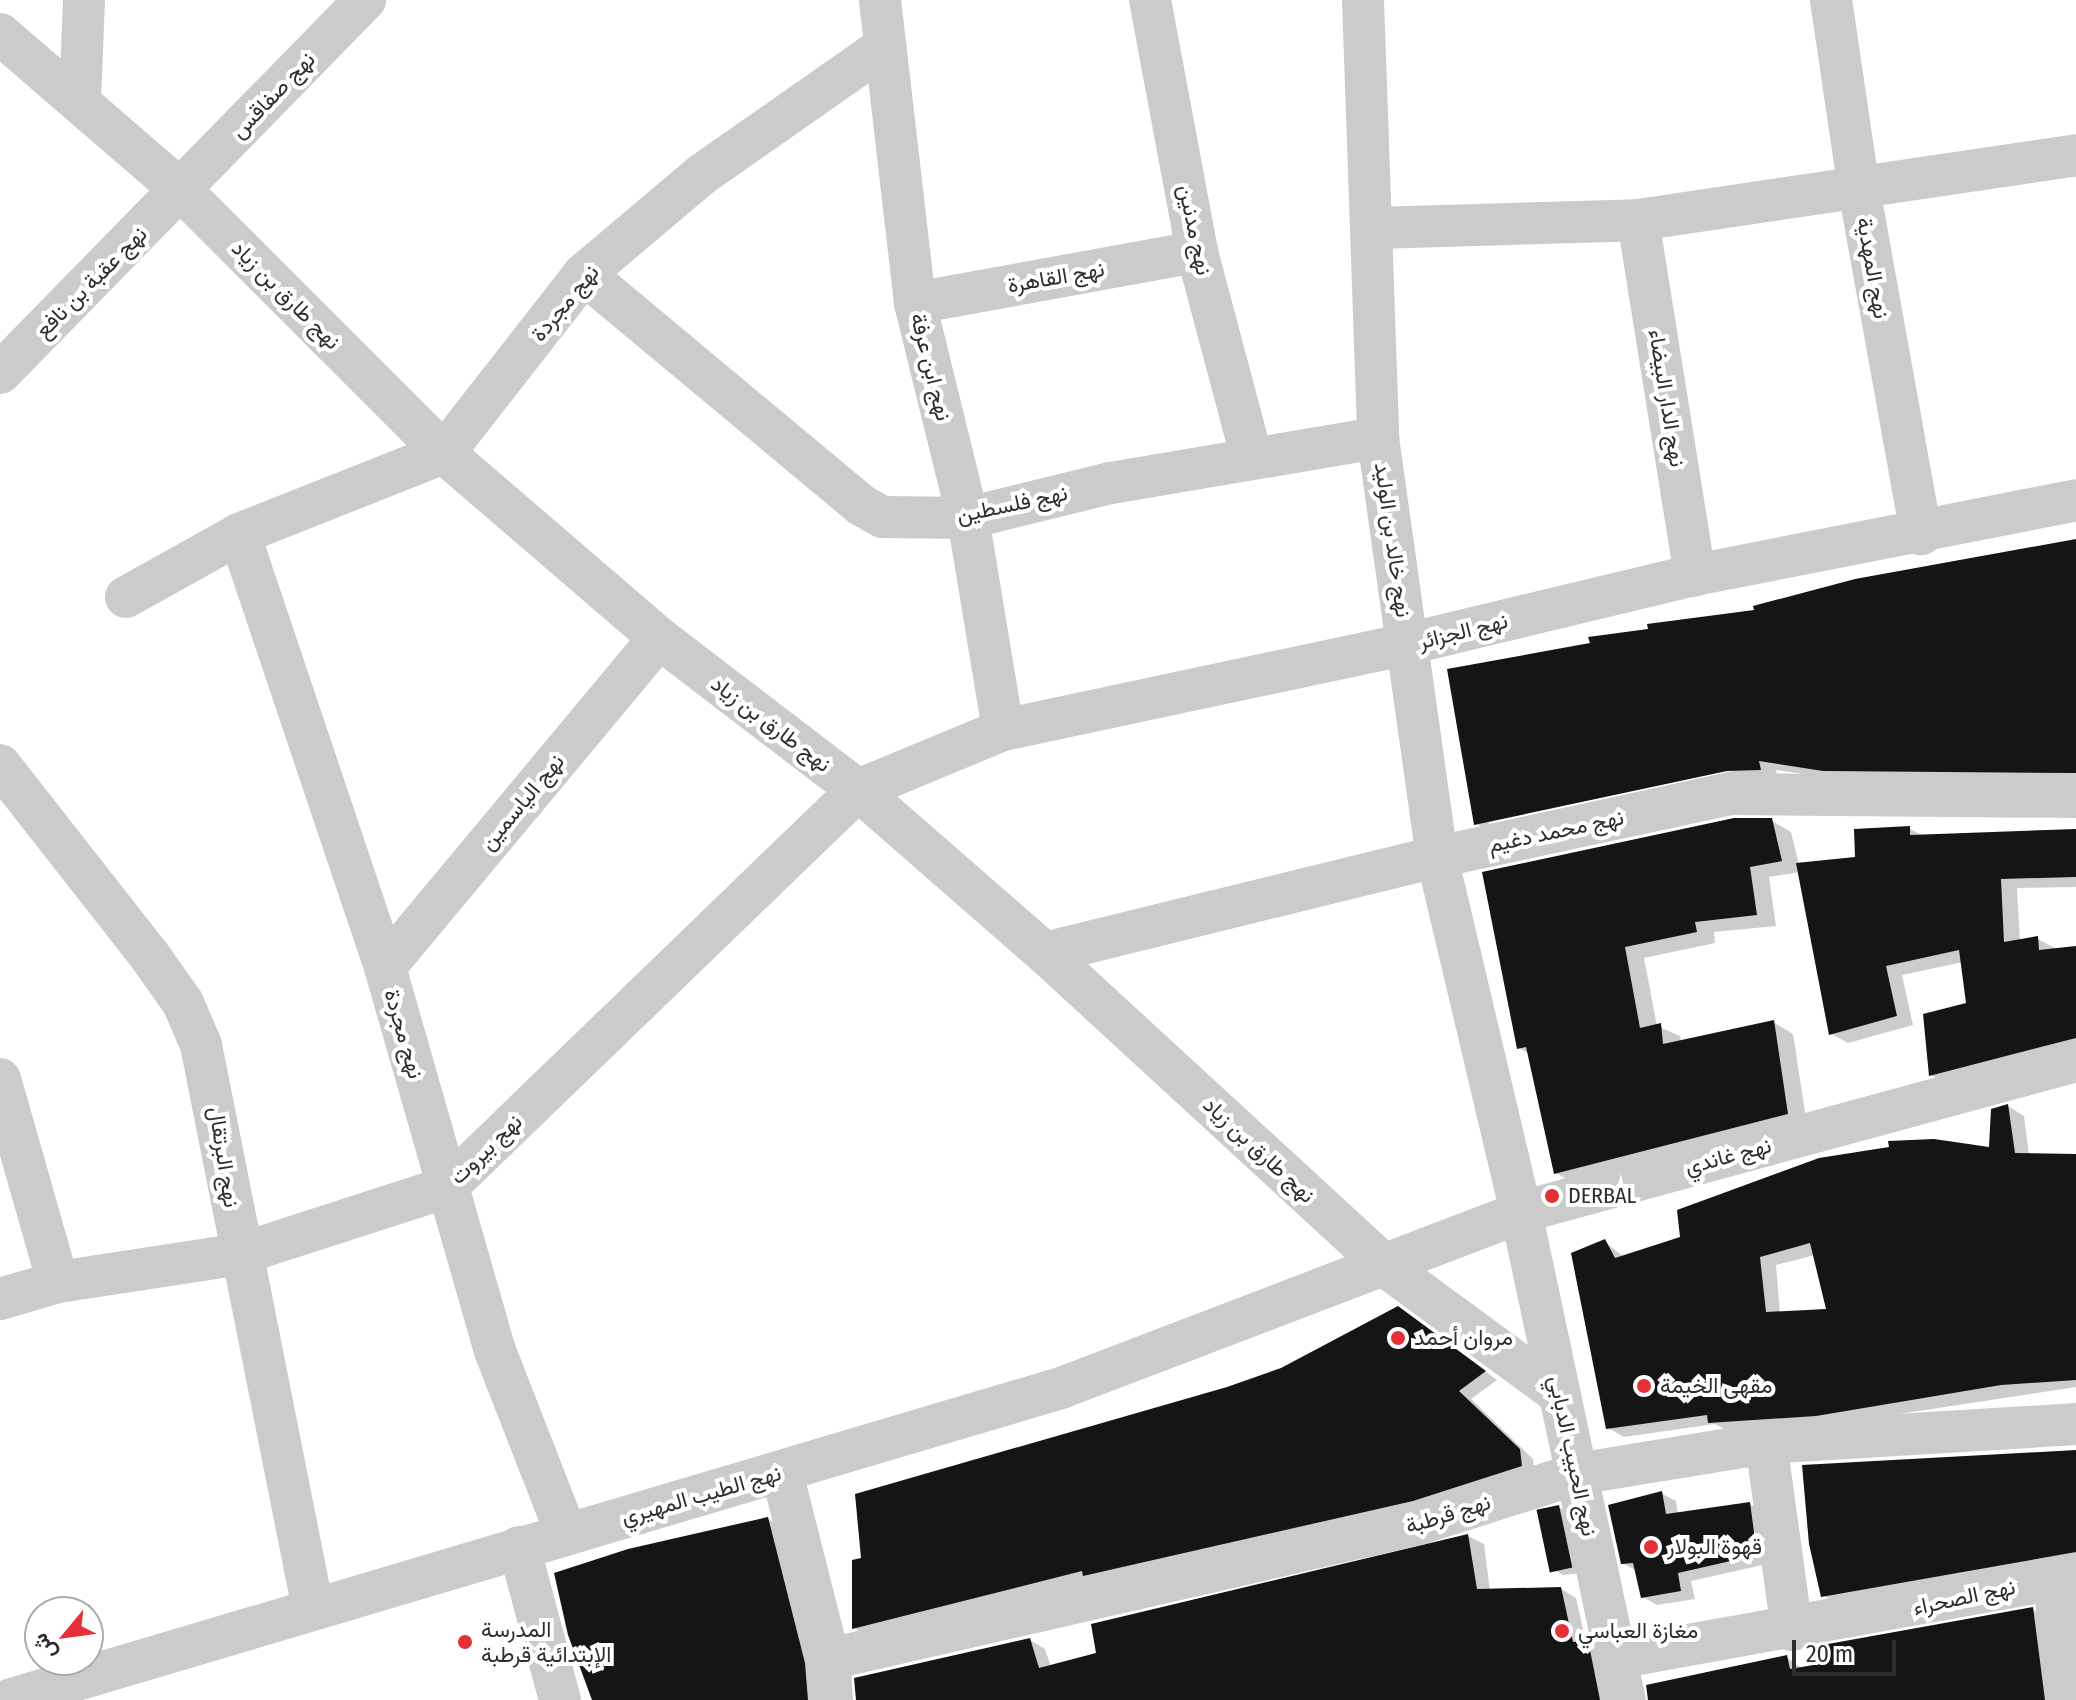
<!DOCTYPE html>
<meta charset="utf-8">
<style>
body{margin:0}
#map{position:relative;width:2076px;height:1700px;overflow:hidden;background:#fff;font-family:"Fira Sans Condensed",Vazirmatn,sans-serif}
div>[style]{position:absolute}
.shadow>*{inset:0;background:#0003}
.building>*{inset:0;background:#151515;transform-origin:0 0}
.minor>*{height:42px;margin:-21px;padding:0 21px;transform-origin:21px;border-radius:21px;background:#cbcbcb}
.dots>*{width:22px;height:22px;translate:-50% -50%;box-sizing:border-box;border:4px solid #fff;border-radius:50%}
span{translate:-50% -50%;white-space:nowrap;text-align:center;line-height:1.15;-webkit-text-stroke:8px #fff;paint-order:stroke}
.street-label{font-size:22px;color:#2e2e2e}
.poi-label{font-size:22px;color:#2e2e2e}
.left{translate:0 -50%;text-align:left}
.north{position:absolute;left:24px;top:1596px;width:80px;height:80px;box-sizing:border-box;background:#fff;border:2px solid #ababab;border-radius:50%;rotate:241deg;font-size:22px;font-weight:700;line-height:32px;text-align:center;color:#2e2e2e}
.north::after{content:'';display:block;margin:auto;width:28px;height:36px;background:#e53038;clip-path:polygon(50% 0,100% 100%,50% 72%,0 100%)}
.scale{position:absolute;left:1792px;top:1640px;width:104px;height:36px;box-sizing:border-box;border:4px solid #2e2e2e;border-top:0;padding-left:10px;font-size:24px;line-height:28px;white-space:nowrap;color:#2e2e2e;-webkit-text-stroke:6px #fff;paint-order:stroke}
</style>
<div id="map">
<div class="shadow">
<div style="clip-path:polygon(evenodd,2076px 541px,2076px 785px,1843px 780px,1776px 770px,1778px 780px,1493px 834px,1475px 823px,1757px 612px,2076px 541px,1736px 766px,1737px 770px,1489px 824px,1489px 819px,1736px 766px)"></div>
<div style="clip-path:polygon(1771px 820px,1791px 832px,1799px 865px,1857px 858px,1909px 828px,1924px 837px,2076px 831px,2076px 887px,2017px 888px,2020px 942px,2038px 939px,2055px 948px,2076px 948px,2076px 1053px,1948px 1085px,1931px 1075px,1968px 1005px,1963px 962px,1902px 975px,1913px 1025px,1848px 1043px,1830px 1033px,1800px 872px,1769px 877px,1776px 926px,1714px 932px,1715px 943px,1644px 958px,1657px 1026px,1680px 1036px,1681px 1042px,1773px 1022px,1793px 1034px,1807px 1125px,1575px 1184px,1556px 1173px,1530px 1054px,1519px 1048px,1484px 873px)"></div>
<div style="clip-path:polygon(evenodd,2008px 1106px,2024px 1116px,2029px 1155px,2076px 1156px,2076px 1387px,1833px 1424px,1726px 1430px,1715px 1424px,1624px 1437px,1608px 1428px,1604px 1241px,1624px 1257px,1991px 1149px,2008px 1106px,1815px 1255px,1829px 1311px,1780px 1313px,1776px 1265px,1815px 1255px)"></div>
<div style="clip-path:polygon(1398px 1308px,1497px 1380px,1471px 1399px,1533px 1459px,1535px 1473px,1427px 1507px,867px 1635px,854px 1628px,1228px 1389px,1282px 1370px)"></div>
<div style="clip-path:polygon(2076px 1451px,2076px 1562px,1839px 1605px,1823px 1595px)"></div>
<div style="clip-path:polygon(1661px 1493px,1676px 1501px,1678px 1514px,1750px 1504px,1764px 1512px,1771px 1563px,1691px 1581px,1695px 1599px,1657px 1605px,1643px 1597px,1637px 1571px,1622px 1563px)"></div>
<div style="clip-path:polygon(1559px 1507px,1570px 1514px,1583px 1573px,1563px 1575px,1551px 1568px)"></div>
<div style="clip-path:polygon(768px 1519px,784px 1528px,823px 1700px,594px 1700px)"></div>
<div style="clip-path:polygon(1468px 1536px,1484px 1544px,1490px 1591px,1561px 1589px,1576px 1598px,1586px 1642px,1603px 1651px,1613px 1700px,856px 1700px,856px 1679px,1030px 1640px,1045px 1649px,1051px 1667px)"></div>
<div style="clip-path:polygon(2032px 1609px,2048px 1619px,2059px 1700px,1676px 1700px,1786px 1657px,1803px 1669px)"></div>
</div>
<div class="building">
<div style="clip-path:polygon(2076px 539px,2076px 773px,1823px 771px,1759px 761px,1761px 770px,1727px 771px,1474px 825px,1447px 669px,1590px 643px,1588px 637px,1648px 629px,1647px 624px,1754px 610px,1753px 606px,1855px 579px)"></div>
<div style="clip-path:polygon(1734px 818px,1772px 818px,1782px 861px,1750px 867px,1757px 915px,1695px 922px,1697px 932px,1625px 947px,1640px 1028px,1661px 1023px,1663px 1044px,1774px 1020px,1788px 1114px,1554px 1174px,1526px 1047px,1517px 1049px,1482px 872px)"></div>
<div style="clip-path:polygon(1910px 826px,1910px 835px,2076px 829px,2076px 877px,2001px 879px,2004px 942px,2038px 936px,2039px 950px,2076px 946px,2076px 1038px,1929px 1076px,1923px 1014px,1966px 1003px,1959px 950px,1886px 966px,1897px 1016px,1829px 1035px,1796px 863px,1855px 857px,1854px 829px)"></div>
<div style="clip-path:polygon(evenodd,2008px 1104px,2015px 1153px,2076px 1154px,2076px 1380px,2001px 1385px,1816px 1416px,1708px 1423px,1707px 1415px,1606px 1429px,1571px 1253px,1605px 1239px,1615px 1258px,1680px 1237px,1677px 1210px,1819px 1158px,1889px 1147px,1888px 1141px,1934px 1139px,1989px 1147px,1991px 1109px,2008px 1104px,1810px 1243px,1826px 1309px,1766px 1312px,1760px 1257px,1810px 1243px)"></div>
<div style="clip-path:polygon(1398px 1306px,1486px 1371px,1459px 1391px,1520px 1449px,1522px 1466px,1413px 1501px,1083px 1576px,1082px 1571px,852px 1629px,852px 1560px,861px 1558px,855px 1494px,1227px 1387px,1281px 1368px)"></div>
<div style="clip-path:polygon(2076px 1450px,2076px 1552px,1821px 1597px,1809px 1544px,1802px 1465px)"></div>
<div style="clip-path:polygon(1662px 1491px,1666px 1514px,1750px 1502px,1757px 1555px,1678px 1573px,1681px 1591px,1641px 1598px,1633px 1563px,1621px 1564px,1608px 1505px)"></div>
<div style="left:1559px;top:1505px;width:64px;height:23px;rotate:78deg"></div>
<div style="clip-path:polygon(768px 1517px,805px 1663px,808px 1700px,592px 1700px,568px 1635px,554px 1573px,628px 1549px)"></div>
<div style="clip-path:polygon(1468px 1534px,1477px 1589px,1561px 1587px,1573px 1642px,1588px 1640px,1600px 1700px,856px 1700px,854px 1678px,1030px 1638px,1039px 1668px,1096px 1653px,1091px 1624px)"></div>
<div style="clip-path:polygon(2033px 1607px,2045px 1700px,1648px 1700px,1646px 1685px,1787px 1655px,1790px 1669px,1819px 1664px,1817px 1646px)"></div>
</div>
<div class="minor">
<div style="left:880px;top:0;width:305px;rotate:83.4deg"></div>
<div style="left:915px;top:303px;width:221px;rotate:76.2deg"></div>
<div style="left:968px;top:518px;width:215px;rotate:80.6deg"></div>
<div style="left:1150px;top:0;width:256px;rotate:79.4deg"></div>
<div style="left:1197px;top:252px;width:213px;rotate:75.1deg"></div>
<div style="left:1363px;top:0;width:438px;rotate:88deg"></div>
<div style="left:1378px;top:438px;width:423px;rotate:82deg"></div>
<div style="left:1437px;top:857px;width:365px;rotate:76.7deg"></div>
<div style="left:1521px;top:1212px;width:499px;rotate:78deg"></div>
<div style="left:1831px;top:0;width:191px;rotate:81.6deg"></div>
<div style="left:1859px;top:189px;width:351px;rotate:79.8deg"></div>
<div style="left:0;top:34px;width:239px;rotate:40.8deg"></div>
<div style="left:181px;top:190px;width:372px;rotate:45deg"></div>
<div style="left:444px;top:453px;width:284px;rotate:40.7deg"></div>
<div style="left:659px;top:638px;width:250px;rotate:37.4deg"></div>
<div style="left:858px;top:790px;width:248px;rotate:41.1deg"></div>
<div style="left:1045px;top:953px;width:462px;rotate:42.6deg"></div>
<div style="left:1385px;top:1266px;width:216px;rotate:36.3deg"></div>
<div style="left:80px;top:100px;width:100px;rotate:-87.7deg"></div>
<div style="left:1638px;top:220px;width:360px;rotate:80.9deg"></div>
<div style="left:1375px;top:228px;width:263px;rotate:-1.7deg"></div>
<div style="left:1638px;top:220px;width:443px;rotate:-8.4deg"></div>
<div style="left:584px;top:274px;width:361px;rotate:39.8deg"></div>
<div style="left:861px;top:505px;width:25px;rotate:29deg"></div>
<div style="left:883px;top:517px;width:85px;rotate:0.7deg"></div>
<div style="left:968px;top:518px;width:147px;rotate:-13.8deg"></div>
<div style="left:1111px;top:483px;width:271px;rotate:-9.6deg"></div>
<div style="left:915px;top:303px;width:287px;rotate:-10.3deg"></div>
<div style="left:0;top:373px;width:522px;rotate:-45.62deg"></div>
<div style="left:126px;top:597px;width:129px;rotate:-29.1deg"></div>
<div style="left:0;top:765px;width:241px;rotate:51.9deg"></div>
<div style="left:149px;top:955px;width:59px;rotate:54.7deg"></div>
<div style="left:183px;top:1003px;width:46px;rotate:66.8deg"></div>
<div style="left:201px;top:1045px;width:575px;rotate:78.77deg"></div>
<div style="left:1045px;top:953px;width:404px;rotate:-13.8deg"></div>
<div style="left:1437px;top:857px;width:302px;rotate:-12.1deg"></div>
<div style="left:1732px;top:794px;width:344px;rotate:0.5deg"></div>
<div style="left:385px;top:967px;width:428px;rotate:-50.2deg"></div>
<div style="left:0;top:1079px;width:211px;rotate:74.1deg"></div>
<div style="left:0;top:1299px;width:60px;rotate:-16.3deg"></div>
<div style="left:58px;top:1282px;width:184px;rotate:-8.7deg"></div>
<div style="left:240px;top:1254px;width:218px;rotate:-17.9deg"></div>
<div style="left:447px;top:1187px;width:571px;rotate:-44.01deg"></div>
<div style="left:858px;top:790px;width:157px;rotate:-22.5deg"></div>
<div style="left:1003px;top:730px;width:413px;rotate:-12deg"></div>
<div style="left:1407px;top:644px;width:296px;rotate:-13.5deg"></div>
<div style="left:1695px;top:575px;width:388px;rotate:-11.1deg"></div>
<div style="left:1766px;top:1443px;width:189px;rotate:82.1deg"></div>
<div style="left:782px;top:1473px;width:192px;rotate:75.8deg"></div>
<div style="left:829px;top:1659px;width:41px;rotate:85.8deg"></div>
<div style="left:566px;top:1533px;width:195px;rotate:-111.3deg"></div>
<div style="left:495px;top:1351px;width:399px;rotate:-106deg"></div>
<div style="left:385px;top:967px;width:457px;rotate:-108.6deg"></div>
<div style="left:239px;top:534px;width:220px;rotate:-21.6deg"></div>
<div style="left:444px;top:453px;width:227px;rotate:-52deg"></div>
<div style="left:584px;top:274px;width:153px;rotate:-40.2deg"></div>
<div style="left:701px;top:175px;width:225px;rotate:-35deg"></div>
<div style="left:519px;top:1547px;width:158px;rotate:75deg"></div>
<div style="left:2053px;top:1578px;width:123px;rotate:82.5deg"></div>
<div style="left:1616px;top:1658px;width:467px;rotate:-10.2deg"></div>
<div style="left:829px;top:1659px;width:605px;rotate:-12.89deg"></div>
<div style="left:1419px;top:1524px;width:166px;rotate:-17.6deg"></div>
<div style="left:1577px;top:1474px;width:192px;rotate:-9.3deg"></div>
<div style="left:1766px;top:1443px;width:311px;rotate:-3.5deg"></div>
<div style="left:9px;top:1700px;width:1097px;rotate:-16.52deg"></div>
<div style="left:1061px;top:1388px;width:493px;rotate:-20.9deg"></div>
<div style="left:1521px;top:1212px;width:575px;rotate:-15.22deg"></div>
</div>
<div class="dots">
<div style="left:1552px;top:1196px;background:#e53038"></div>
<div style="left:1398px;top:1338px;background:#e53038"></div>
<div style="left:1644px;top:1386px;background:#e53038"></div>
<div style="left:1651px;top:1547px;background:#e53038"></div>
<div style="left:1562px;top:1631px;background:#e53038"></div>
<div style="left:465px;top:1642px;background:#e53038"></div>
</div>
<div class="street-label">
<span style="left:273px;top:95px;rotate:-46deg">نهج صفاقس</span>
<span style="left:1195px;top:230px;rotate:78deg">نهج مدنين</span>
<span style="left:1873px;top:268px;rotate:80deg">نهج المهدية</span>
<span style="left:1056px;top:277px;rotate:-10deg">نهج القاهرة</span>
<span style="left:91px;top:282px;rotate:-45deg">نهج عقبة بن نافع</span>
<span style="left:286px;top:295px;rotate:45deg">نهج طارق بن زياد</span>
<span style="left:565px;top:303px;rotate:-50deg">نهج مجردة</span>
<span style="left:931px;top:367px;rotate:76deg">نهج ابن عرفة</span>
<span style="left:1667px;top:398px;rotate:81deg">نهج الدار البيضاء</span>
<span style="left:1012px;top:504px;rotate:-12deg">نهج فلسطين</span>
<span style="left:1393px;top:540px;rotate:82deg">نهج خالد بن الوليد</span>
<span style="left:1463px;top:631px;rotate:-14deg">نهج الجزائر</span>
<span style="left:771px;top:724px;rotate:37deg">نهج طارق بن زياد</span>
<span style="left:522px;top:802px;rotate:-50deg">نهج الياسمين</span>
<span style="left:1556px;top:831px;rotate:-12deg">نهج محمد دغيم</span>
<span style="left:404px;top:1034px;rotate:74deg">نهج مجردة</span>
<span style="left:486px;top:1149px;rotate:-44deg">نهج بيروت</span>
<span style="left:1259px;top:1150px;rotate:43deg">نهج طارق بن زياد</span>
<span style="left:1728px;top:1156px;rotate:-15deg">نهج غاندي</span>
<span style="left:224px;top:1157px;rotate:81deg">نهج البرتقال</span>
<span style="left:1573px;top:1456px;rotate:78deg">نهج الحبيب الدبابي</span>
<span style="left:701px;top:1495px;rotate:-16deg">نهج الطيب المهيري</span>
<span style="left:1448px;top:1514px;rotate:-17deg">نهج قرطبة</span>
<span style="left:1964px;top:1597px;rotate:-12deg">نهج الصحراء</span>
</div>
<div class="poi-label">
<span class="left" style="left:1568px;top:1196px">DERBAL</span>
<span class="left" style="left:1414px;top:1338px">مروان أحمد</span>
<span class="left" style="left:1660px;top:1386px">مقهى الخيمة</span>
<span class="left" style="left:1667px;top:1547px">قهوة البولار</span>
<span class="left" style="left:481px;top:1642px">المدرسة<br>الإبتدائية قرطبة</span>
<span class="left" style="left:1578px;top:1631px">مغازة العباسي</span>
</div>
<div class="north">ش</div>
<div class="scale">20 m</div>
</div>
